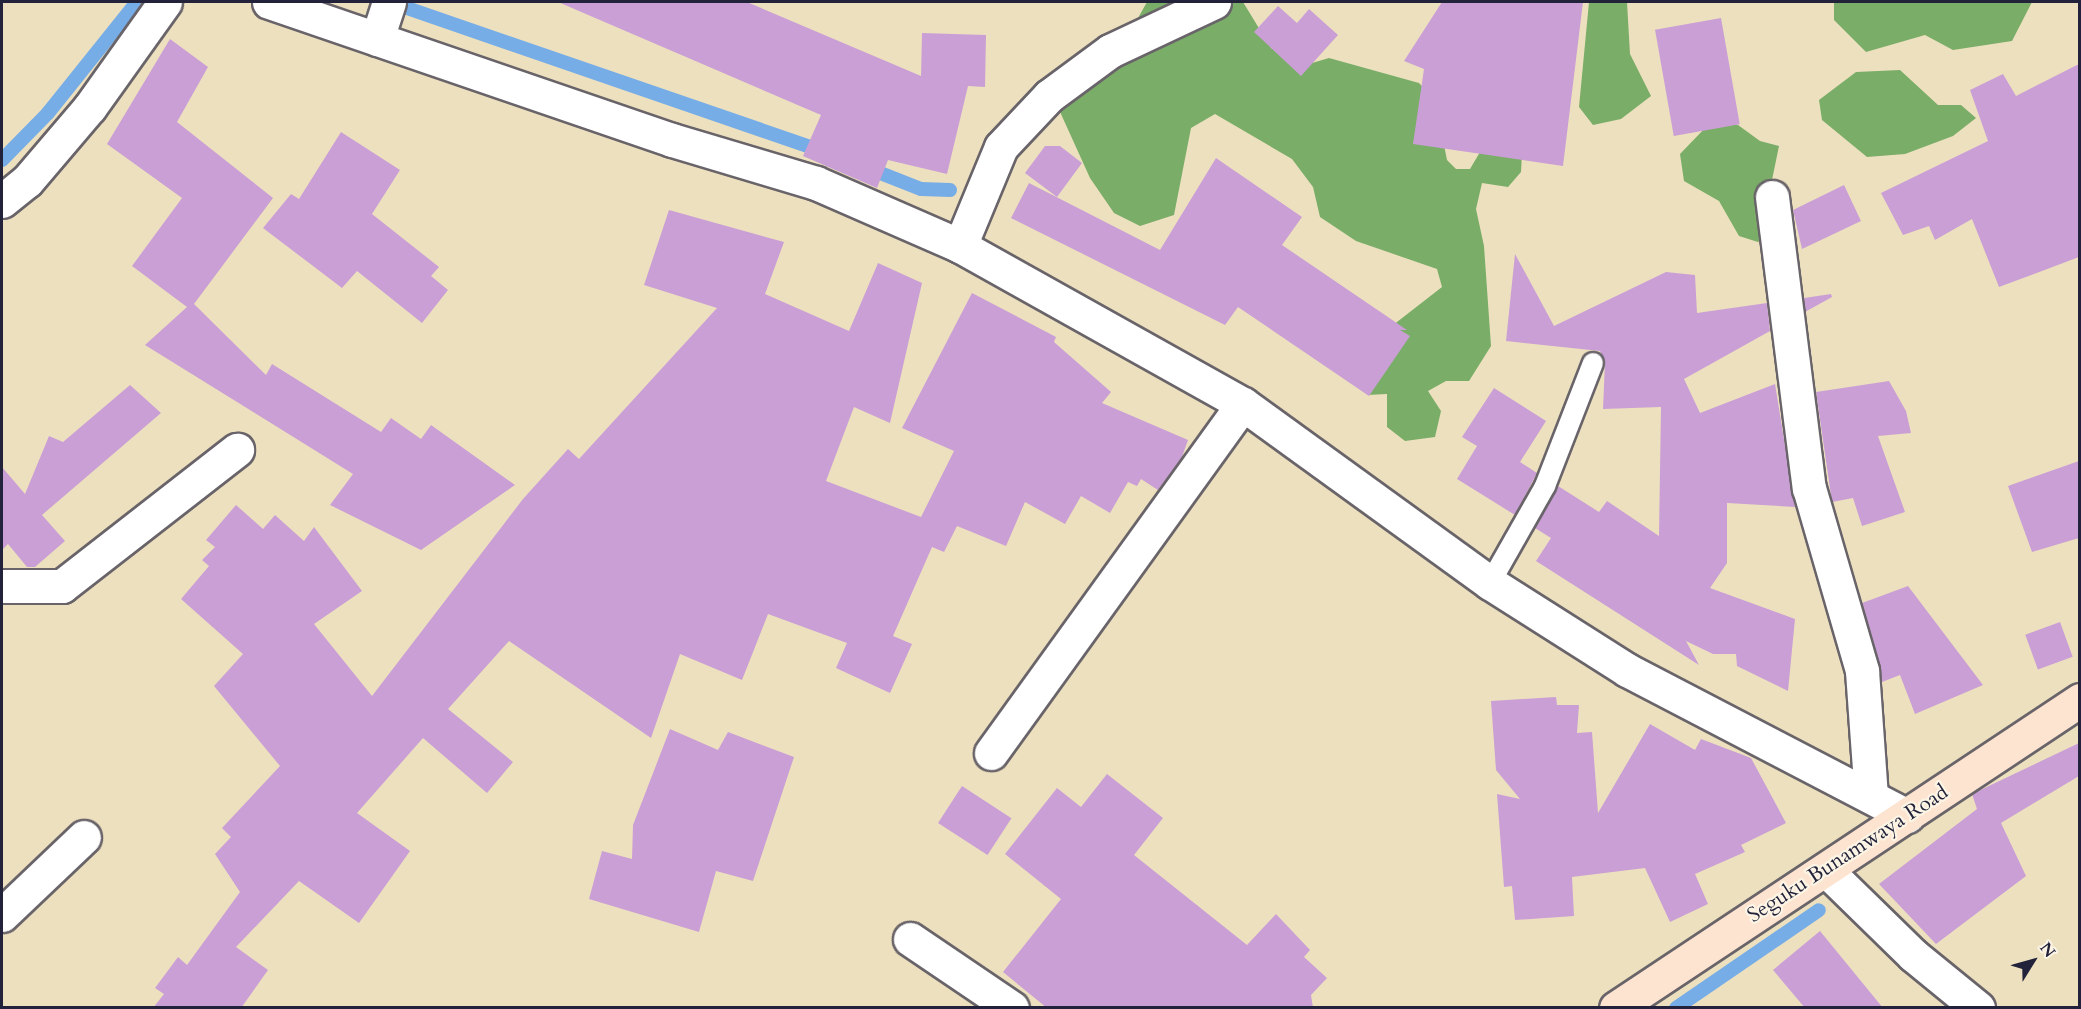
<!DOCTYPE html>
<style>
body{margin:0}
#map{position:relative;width:2081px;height:1009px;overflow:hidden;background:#ede0bf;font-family:Cardo,serif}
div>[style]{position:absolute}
.forest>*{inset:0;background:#7aad68}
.stream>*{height:14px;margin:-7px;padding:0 7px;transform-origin:7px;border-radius:7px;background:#77ade6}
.building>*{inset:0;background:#ca9fd5;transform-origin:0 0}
.roads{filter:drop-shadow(2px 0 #696469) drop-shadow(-2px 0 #696469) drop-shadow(0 2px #696469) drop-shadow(0 -2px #696469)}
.lane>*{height:20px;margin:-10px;padding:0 10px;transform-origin:10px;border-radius:10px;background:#fff}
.street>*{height:33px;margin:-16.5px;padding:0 16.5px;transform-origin:16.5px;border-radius:16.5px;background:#fff}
.secondary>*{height:33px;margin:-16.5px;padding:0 16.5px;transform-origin:16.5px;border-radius:16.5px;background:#fde4d1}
span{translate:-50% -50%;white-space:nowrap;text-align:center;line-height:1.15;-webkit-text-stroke:4.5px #fcf5e5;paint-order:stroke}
.street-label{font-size:21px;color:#22223b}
.frame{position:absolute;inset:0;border:3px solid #22223b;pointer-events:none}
.north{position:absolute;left:2003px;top:931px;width:60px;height:60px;-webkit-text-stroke:4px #fcf5e5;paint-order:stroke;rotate:53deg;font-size:16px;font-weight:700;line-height:24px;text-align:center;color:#22223b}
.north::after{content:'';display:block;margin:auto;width:21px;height:27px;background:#22223b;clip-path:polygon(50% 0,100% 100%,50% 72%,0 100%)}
</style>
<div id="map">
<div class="forest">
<div style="clip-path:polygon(1147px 2px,1243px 2px,1271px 48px,1302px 66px,1329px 58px,1419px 83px,1450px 116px,1444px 145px,1447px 160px,1456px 169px,1470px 169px,1486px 142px,1522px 153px,1521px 172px,1508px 187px,1482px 183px,1476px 209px,1484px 246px,1491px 346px,1469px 381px,1446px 381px,1428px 391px,1441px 411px,1435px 437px,1405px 441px,1387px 427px,1387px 394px,1367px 395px,1388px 329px,1442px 287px,1437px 269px,1356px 241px,1320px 217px,1313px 187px,1292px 159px,1215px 114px,1191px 128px,1174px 215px,1140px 226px,1114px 213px,1090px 178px,1061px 114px,1060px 77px,1147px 49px,1138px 18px)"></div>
<div style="clip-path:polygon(1589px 2px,1627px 2px,1630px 54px,1651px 96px,1621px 119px,1593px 125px,1579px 107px)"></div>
<div style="clip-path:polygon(1834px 2px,2032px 2px,2012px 41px,1953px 50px,1925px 35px,1866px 52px,1834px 20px)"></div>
<div style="clip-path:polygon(1900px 70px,1938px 105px,1961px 105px,1976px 118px,1953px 136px,1905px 154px,1867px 157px,1822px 120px,1819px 100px,1856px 72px)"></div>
<div style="clip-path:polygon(1708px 125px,1738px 125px,1760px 141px,1779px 146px,1766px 209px,1769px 235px,1758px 242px,1739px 236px,1719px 201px,1684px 181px,1680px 154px)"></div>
</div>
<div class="stream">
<div style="left:401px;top:6px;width:448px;rotate:19deg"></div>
<div style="left:2px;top:160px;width:66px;rotate:-45.6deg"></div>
<div style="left:48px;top:113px;width:142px;rotate:-51.3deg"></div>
<div style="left:865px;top:167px;width:60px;rotate:21.4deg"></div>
<div style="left:921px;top:189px;width:29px;rotate:2deg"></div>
<div style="left:1676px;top:1008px;width:173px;rotate:-34.4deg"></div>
</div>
<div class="building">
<div style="clip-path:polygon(558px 2px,747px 2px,921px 76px,922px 33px,986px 35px,985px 87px,968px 86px,947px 174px,888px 160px,877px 188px,803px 156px,821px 115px)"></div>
<div style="clip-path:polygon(1442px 2px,1583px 2px,1563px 166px,1413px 144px,1424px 69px,1404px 61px)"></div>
<div style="clip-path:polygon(1278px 6px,1297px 23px,1309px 9px,1338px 35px,1301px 76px,1254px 32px)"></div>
<div style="left:1721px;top:18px;width:108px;height:67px;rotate:80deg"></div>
<div style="clip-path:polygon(170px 39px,208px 67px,177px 122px,273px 198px,194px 304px,266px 375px,272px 364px,381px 432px,391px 418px,421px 439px,431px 425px,515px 485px,421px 550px,330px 505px,353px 474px,145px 345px,187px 307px,132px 266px,182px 198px,107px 144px)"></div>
<div style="clip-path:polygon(2079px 64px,2079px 257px,1999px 287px,1972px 219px,1935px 240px,1929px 226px,1903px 235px,1881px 193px,1988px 141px,1970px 90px,2003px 74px,2016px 96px)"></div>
<div style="clip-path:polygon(341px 132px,400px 170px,372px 214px,439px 267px,431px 276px,448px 290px,422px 323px,357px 271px,342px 288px,263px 228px,291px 194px,299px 199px)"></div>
<div style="clip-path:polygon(1045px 146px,1060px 146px,1082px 163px,1057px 197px,1025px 173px)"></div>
<div style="clip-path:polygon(1216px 158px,1302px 217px,1282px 245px,1407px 330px,1400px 330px,1410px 336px,1369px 396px,1238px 307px,1225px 325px,1011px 218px,1029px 183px,1160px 250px)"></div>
<div style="clip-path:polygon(1844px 185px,1861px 221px,1802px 249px,1793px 210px)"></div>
<div style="clip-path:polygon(669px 210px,784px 242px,765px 294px,849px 331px,878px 263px,922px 283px,890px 423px,854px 407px,826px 481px,921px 517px,954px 451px,902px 428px,972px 293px,1056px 337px,1054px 342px,1111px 392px,1102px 403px,1188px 440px,1182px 457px,1158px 490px,1141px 479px,1137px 486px,1128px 482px,1110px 513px,1081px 496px,1065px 524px,1025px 502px,1006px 546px,957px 526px,944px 552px,932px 547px,893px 636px,912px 644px,890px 693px,836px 668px,847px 643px,768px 614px,742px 680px,680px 654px,651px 738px,509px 641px,448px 709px,513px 762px,487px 793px,423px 738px,357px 813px,410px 851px,359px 923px,299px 881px,236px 947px,268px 970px,241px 1008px,153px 1008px,164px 994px,155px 988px,178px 957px,187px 965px,240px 892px,215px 854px,231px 837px,222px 828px,280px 766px,214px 686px,243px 654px,181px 599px,209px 566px,202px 560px,215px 547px,206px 540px,236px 505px,263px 529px,275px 515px,304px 541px,314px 527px,362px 591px,314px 624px,372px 696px,523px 499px,568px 449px,579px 459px,717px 308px,644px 285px)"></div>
<div style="clip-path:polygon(1515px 254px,1554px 326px,1666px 272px,1695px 275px,1697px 313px,1767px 303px,1770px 331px,1684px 379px,1700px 413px,1775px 384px,1795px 507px,1727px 503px,1727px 563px,1710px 588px,1795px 619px,1788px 691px,1737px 666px,1736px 654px,1713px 654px,1686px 641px,1699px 665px,1536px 561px,1551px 538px,1535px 528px,1558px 486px,1599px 512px,1607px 501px,1659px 536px,1661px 407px,1603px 409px,1605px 362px,1600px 351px,1506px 341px)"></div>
<div style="clip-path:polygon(1831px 294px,1832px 297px,1805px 312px,1804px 298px)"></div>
<div style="clip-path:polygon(1889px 381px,1906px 411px,1911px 433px,1878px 436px,1905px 512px,1862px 526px,1853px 498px,1832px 502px,1816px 392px)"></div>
<div style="clip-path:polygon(130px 385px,161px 413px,42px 515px,65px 541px,35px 567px,27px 567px,8px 544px,2px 550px,2px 467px,25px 494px,49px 436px,63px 442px)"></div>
<div style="clip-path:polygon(1494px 388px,1546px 421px,1520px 462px,1537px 473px,1515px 515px,1457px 479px,1477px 446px,1462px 437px)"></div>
<div style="clip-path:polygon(2079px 461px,2079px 538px,2032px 552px,2008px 486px)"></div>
<div style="clip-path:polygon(1908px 586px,1983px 685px,1915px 714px,1900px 675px,1882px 682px,1862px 603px)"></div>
<div style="left:2060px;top:622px;width:37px;height:37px;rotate:70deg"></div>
<div style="clip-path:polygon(1556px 697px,1557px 705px,1579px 705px,1577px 733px,1592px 732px,1598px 813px,1650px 724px,1695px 750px,1701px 739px,1751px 758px,1786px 823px,1741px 845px,1745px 852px,1695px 874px,1708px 904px,1670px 922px,1645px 868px,1572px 877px,1574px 916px,1515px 920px,1512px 886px,1504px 887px,1497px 794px,1520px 799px,1496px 770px,1491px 701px)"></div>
<div style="clip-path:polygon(670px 729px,718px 750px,728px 732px,794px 757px,753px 881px,716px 871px,699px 932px,589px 899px,602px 851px,632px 859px,633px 825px)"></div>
<div style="clip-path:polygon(2079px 743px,2079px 776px,2001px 823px,2026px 876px,1936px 944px,1879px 884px,1977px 809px,1972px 794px)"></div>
<div style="clip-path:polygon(1107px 774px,1163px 818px,1134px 855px,1247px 945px,1276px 914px,1310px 950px,1304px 957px,1327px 978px,1311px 995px,1313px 1008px,1047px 1008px,1003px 972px,1061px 899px,1005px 854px,1057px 788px,1081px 807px)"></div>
<div style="left:962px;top:786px;width:59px;height:44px;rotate:33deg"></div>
<div style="clip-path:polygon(1820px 931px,1883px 1008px,1805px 1008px,1773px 970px)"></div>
</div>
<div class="roads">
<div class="lane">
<div style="left:1490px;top:583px;width:112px;rotate:-60.4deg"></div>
<div style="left:1545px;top:486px;width:132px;rotate:-68.7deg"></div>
</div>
<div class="street">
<div style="left:269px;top:2px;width:426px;rotate:18.9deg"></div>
<div style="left:672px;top:140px;width:150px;rotate:16.6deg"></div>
<div style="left:816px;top:183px;width:157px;rotate:23.6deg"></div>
<div style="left:960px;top:246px;width:324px;rotate:29.2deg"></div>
<div style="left:1243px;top:404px;width:305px;rotate:35.9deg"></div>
<div style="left:1490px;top:583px;width:162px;rotate:32.4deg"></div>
<div style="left:1627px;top:670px;width:316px;rotate:27.5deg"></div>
<div style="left:377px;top:39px;width:39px;rotate:-72deg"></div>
<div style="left:1772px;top:197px;width:293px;rotate:82.8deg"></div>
<div style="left:1809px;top:488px;width:191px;rotate:73.8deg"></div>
<div style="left:1862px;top:671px;width:126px;rotate:85.9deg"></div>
<div style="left:2px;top:201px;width:32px;rotate:-39deg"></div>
<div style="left:27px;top:181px;width:97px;rotate:-49.6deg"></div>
<div style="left:90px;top:107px;width:129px;rotate:-54.5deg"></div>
<div style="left:960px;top:246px;width:107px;rotate:-67.5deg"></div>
<div style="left:1001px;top:147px;width:70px;rotate:-46.7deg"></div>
<div style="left:1049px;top:96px;width:76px;rotate:-36.4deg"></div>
<div style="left:1110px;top:51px;width:115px;rotate:-25.2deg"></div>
<div style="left:2px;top:586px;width:60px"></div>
<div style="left:62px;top:586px;width:222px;rotate:-37.9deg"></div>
<div style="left:991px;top:753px;width:430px;rotate:-54.2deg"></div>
<div style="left:1826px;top:870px;width:122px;rotate:44.3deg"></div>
<div style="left:1913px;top:955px;width:84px;rotate:39.2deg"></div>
<div style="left:2px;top:915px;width:113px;rotate:-43.6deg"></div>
<div style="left:910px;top:939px;width:123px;rotate:34.1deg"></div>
</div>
<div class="secondary">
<div style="left:1616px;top:1008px;width:557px;rotate:-33.58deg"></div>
</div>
</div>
<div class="street-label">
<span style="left:1848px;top:854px;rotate:-33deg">Seguku Bunamwaya Road</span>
</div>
<div class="frame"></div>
<div class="north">N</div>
</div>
